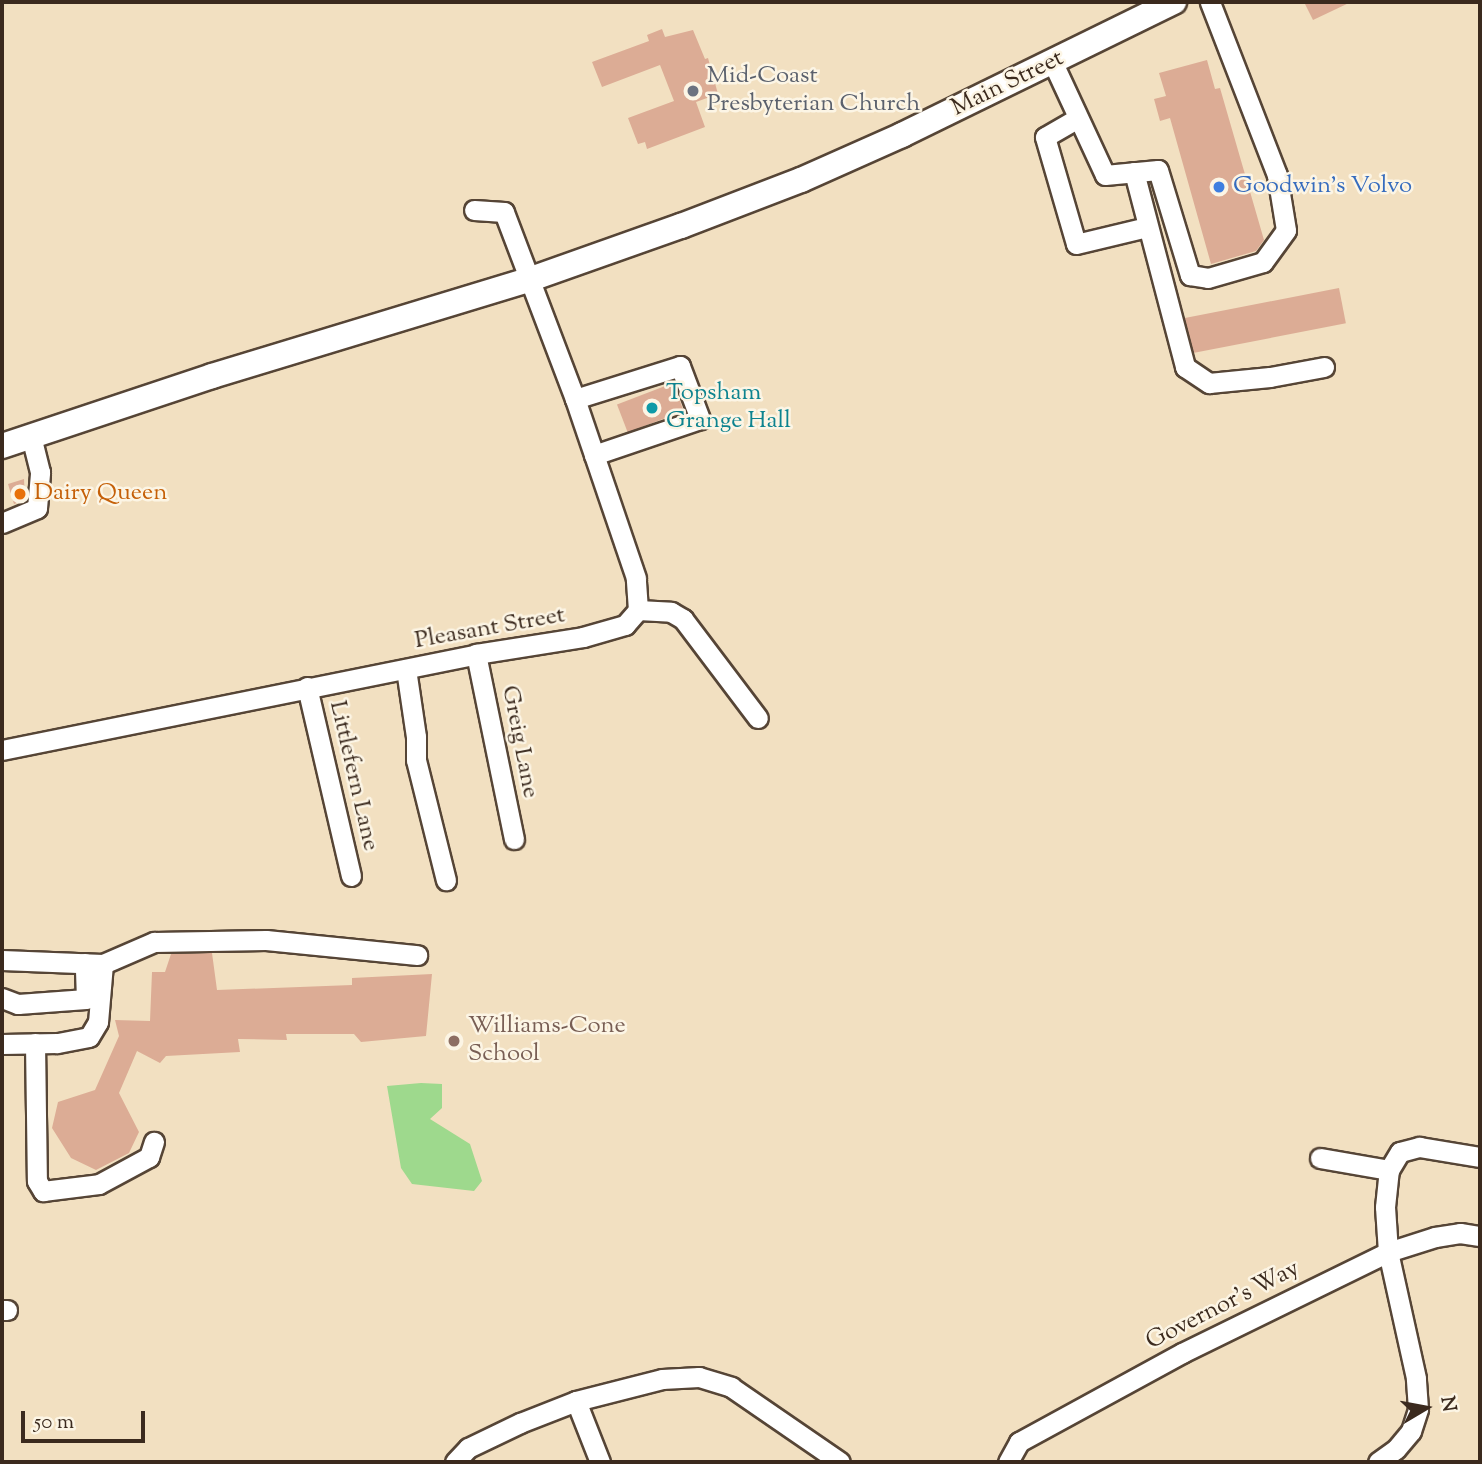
<!DOCTYPE html>
<style>
body{margin:0}
#map{position:relative;width:1482px;height:1464px;overflow:hidden;background:#f2e0c1;font-family:"Sorts Mill Goudy",serif}
div>[style]{position:absolute}
.green>*{inset:0;background:#9ed98d}
.building>*{inset:0;background:#dcac95;transform-origin:0 0}
.roads{filter:drop-shadow(2px 0 #564536) drop-shadow(-2px 0 #564536) drop-shadow(0 2px #564536) drop-shadow(0 -2px #564536)}
.minor>*{height:19px;margin:-9.5px;padding:0 9.5px;transform-origin:9.5px;border-radius:9.5px;background:#fff}
.major>*{height:24px;margin:-12px;padding:0 12px;transform-origin:12px;border-radius:12px;background:#fff}
.dots>*{width:19px;height:19px;translate:-50% -50%;box-sizing:border-box;border:4px solid #fcf5e5;border-radius:50%}
span{translate:-50% -50%;white-space:nowrap;text-align:center;line-height:1.15;-webkit-text-stroke:5px #fcf5e5;paint-order:stroke}
.worship-label{font-size:24px;color:#5b616d}
.left{translate:0 -50%;text-align:left}
.street-label{font-size:24px;color:#3b2a1e}
.shop-label{font-size:24px;color:#366cbe}
.culture-label{font-size:24px;color:#0d838f}
.food-label{font-size:24px;color:#c56008}
.education-label{font-size:24px;color:#785e54}
.frame{position:absolute;inset:0;border:4px solid #3b2a1e;pointer-events:none}
.north{position:absolute;left:1391px;top:1373px;width:70px;height:70px;-webkit-text-stroke:5px #fcf5e5;paint-order:stroke;rotate:80deg;font-size:19px;font-weight:700;line-height:28px;text-align:center;color:#3b2a1e}
.north::after{content:'';display:block;margin:auto;width:24px;height:32px;background:#3b2a1e;clip-path:polygon(50% 0,100% 100%,50% 72%,0 100%)}
.scale{position:absolute;left:21px;top:1411px;width:124px;height:32px;box-sizing:border-box;border:4px solid #3b2a1e;border-top:0;padding-left:9px;font-size:21px;line-height:24px;white-space:nowrap;color:#3b2a1e;-webkit-text-stroke:5px #fcf5e5;paint-order:stroke}
</style>
<div id="map">
<div class="green">
<div style="clip-path:polygon(421px 1083px,442px 1084px,442px 1108px,430px 1119px,470px 1144px,482px 1181px,474px 1191px,412px 1184px,401px 1168px,387px 1086px)"></div>
</div>
<div class="building">
<div style="clip-path:polygon(1304px 2px,1351px 2px,1313px 20px)"></div>
<div style="clip-path:polygon(662px 29px,665px 37px,693px 30px,705px 59px,708px 58px,718px 94px,696px 102px,705px 127px,647px 149px,645px 142px,638px 144px,628px 118px,674px 101px,660px 65px,602px 87px,592px 62px,649px 41px,647px 35px)"></div>
<div style="clip-path:polygon(1207px 60px,1215px 89px,1220px 88px,1264px 240px,1256px 251px,1211px 264px,1170px 118px,1160px 121px,1154px 99px,1166px 96px,1159px 73px)"></div>
<div style="left:1339px;top:288px;width:36px;height:157px;rotate:79deg"></div>
<div style="left:673px;top:383px;width:30px;height:60px;rotate:69deg"></div>
<div style="clip-path:polygon(24px 479px,25px 500px,14px 504px,8px 484px)"></div>
<div style="clip-path:polygon(212px 953px,217px 990px,352px 985px,352px 978px,432px 974px,426px 1036px,361px 1042px,354px 1034px,286px 1034px,287px 1040px,238px 1039px,240px 1052px,166px 1056px,160px 1063px,137px 1051px,119px 1093px,139px 1132px,129px 1153px,96px 1170px,71px 1158px,52px 1128px,58px 1102px,95px 1090px,119px 1036px,115px 1020px,150px 1021px,152px 972px,165px 972px,171px 954px)"></div>
</div>
<div class="roads">
<div class="minor">
<div style="left:1053px;top:63px;width:123px;rotate:65.1deg"></div>
<div style="left:1105px;top:175px;width:53px;rotate:-5.4deg"></div>
<div style="left:1158px;top:170px;width:110px;rotate:73.1deg"></div>
<div style="left:1190px;top:275px;width:18px;rotate:9deg"></div>
<div style="left:1208px;top:278px;width:57px;rotate:-16.2deg"></div>
<div style="left:1263px;top:262px;width:39px;rotate:-54deg"></div>
<div style="left:1286px;top:230px;width:56px;rotate:-99.3deg"></div>
<div style="left:1277px;top:175px;width:186px;rotate:-111.2deg"></div>
<div style="left:1078px;top:118px;width:38px;rotate:150deg"></div>
<div style="left:1045px;top:137px;width:111px;rotate:73.8deg"></div>
<div style="left:1076px;top:244px;width:73px;rotate:-13.5deg"></div>
<div style="left:1134px;top:172px;width:202px;rotate:75.3deg"></div>
<div style="left:1185px;top:367px;width:29px;rotate:34deg"></div>
<div style="left:1209px;top:383px;width:61px;rotate:-5.6deg"></div>
<div style="left:1270px;top:377px;width:55px;rotate:-10.5deg"></div>
<div style="left:575px;top:399px;width:110px;rotate:-17.4deg"></div>
<div style="left:680px;top:366px;width:57px;rotate:69.3deg"></div>
<div style="left:700px;top:419px;width:112px;rotate:161.2deg"></div>
<div style="left:2px;top:523px;width:38px;rotate:-23deg"></div>
<div style="left:37px;top:508px;width:36px;rotate:-85deg"></div>
<div style="left:40px;top:472px;width:37px;rotate:-104deg"></div>
<div style="left:638px;top:610px;width:33px;rotate:3deg"></div>
<div style="left:671px;top:612px;width:14px;rotate:30deg"></div>
<div style="left:683px;top:619px;width:124px;rotate:52.9deg"></div>
<div style="left:476px;top:654px;width:189px;rotate:78.4deg"></div>
<div style="left:406px;top:669px;width:69px;rotate:81.6deg"></div>
<div style="left:416px;top:737px;width:23px;rotate:90deg"></div>
<div style="left:416px;top:760px;width:124px;rotate:76deg"></div>
<div style="left:307px;top:687px;width:194px;rotate:76.9deg"></div>
<div style="left:2px;top:750px;width:484px;rotate:-11.4deg"></div>
<div style="left:476px;top:654px;width:108px;rotate:-9deg"></div>
<div style="left:583px;top:637px;width:44px;rotate:-15.9deg"></div>
<div style="left:625px;top:625px;width:20px;rotate:-49deg"></div>
<div style="left:638px;top:610px;width:32px;rotate:-94deg"></div>
<div style="left:636px;top:578px;width:189px;rotate:-108.8deg"></div>
<div style="left:575px;top:399px;width:200px;rotate:-110.8deg"></div>
<div style="left:504px;top:212px;width:30px;rotate:-176deg"></div>
<div style="left:2px;top:960px;width:101px;rotate:2.3deg"></div>
<div style="left:103px;top:964px;width:58px;rotate:94.9deg"></div>
<div style="left:98px;top:1022px;width:17px;rotate:121deg"></div>
<div style="left:89px;top:1037px;width:33px;rotate:169deg"></div>
<div style="left:57px;top:1043px;width:55px;rotate:179deg"></div>
<div style="left:103px;top:964px;width:56px;rotate:-23.3deg"></div>
<div style="left:154px;top:942px;width:112px;rotate:-1deg"></div>
<div style="left:266px;top:940px;width:152px;rotate:5.7deg"></div>
<div style="left:2px;top:998px;width:17px;rotate:21deg"></div>
<div style="left:18px;top:1004px;width:68px;rotate:-4.2deg"></div>
<div style="left:86px;top:999px;width:36px;rotate:-92deg"></div>
<div style="left:35px;top:1043px;width:138px;rotate:89.2deg"></div>
<div style="left:37px;top:1181px;width:12px;rotate:59deg"></div>
<div style="left:43px;top:1191px;width:56px;rotate:-7.1deg"></div>
<div style="left:99px;top:1184px;width:57px;rotate:-28.4deg"></div>
<div style="left:149px;top:1157px;width:16px;rotate:-72deg"></div>
<div style="left:1320px;top:1158px;width:70px;rotate:9.9deg"></div>
<div style="left:2px;top:1310px;width:5px"></div>
<div style="left:576px;top:1401px;width:66px;rotate:68.5deg"></div>
<div style="left:455px;top:1462px;width:19px;rotate:-47deg"></div>
<div style="left:468px;top:1448px;width:58px;rotate:-25.7deg"></div>
<div style="left:520px;top:1423px;width:60px;rotate:-21.4deg"></div>
<div style="left:576px;top:1401px;width:89px;rotate:-14.3deg"></div>
<div style="left:662px;top:1379px;width:37px;rotate:-3deg"></div>
<div style="left:699px;top:1377px;width:34px;rotate:17deg"></div>
<div style="left:731px;top:1387px;width:132px;rotate:34.5deg"></div>
<div style="left:1008px;top:1462px;width:23px;rotate:-61deg"></div>
<div style="left:1019px;top:1442px;width:186px;rotate:-28.6deg"></div>
<div style="left:1182px;top:1353px;width:229px;rotate:-26.1deg"></div>
<div style="left:1388px;top:1252px;width:49px;rotate:-17.7deg"></div>
<div style="left:1435px;top:1237px;width:25px;rotate:-9deg"></div>
<div style="left:1460px;top:1233px;width:20px;rotate:9deg"></div>
<div style="left:1378px;top:1462px;width:22px;rotate:-36deg"></div>
<div style="left:1396px;top:1449px;width:23px;rotate:-50deg"></div>
<div style="left:1411px;top:1431px;width:23px;rotate:-72deg"></div>
<div style="left:1418px;top:1409px;width:31px;rotate:-94deg"></div>
<div style="left:1416px;top:1378px;width:129px;rotate:-102.5deg"></div>
<div style="left:1388px;top:1252px;width:45px;rotate:-93.8deg"></div>
<div style="left:1385px;top:1207px;width:37px;rotate:-84deg"></div>
<div style="left:1389px;top:1170px;width:21px;rotate:-59deg"></div>
<div style="left:1400px;top:1152px;width:20px;rotate:-15deg"></div>
<div style="left:1419px;top:1147px;width:62px;rotate:9.3deg"></div>
</div>
<div class="major">
<div style="left:2px;top:446px;width:221px;rotate:-18.4deg"></div>
<div style="left:212px;top:376px;width:333px;rotate:-16.9deg"></div>
<div style="left:531px;top:279px;width:159px;rotate:-19.5deg"></div>
<div style="left:681px;top:226px;width:129px;rotate:-21deg"></div>
<div style="left:801px;top:180px;width:111px;rotate:-24deg"></div>
<div style="left:902px;top:135px;width:303px;rotate:-26.1deg"></div>
</div>
</div>
<div class="dots">
<div style="left:693px;top:91px;background:#6b7280"></div>
<div style="left:1219px;top:187px;background:#3f7fe0"></div>
<div style="left:652px;top:408px;background:#0f9aa8"></div>
<div style="left:20px;top:494px;background:#e8710a"></div>
<div style="left:454px;top:1041px;background:#8d6e63"></div>
</div>
<div class="worship-label">
<span class="left" style="left:707px;top:91px">Mid-Coast<br>Presbyterian Church</span>
</div>
<div class="street-label">
<span style="left:1008px;top:84px;rotate:-26deg">Main Street</span>
<span style="left:490px;top:629px;rotate:-10deg">Pleasant Street</span>
<span style="left:519px;top:742px;rotate:79deg">Greig Lane</span>
<span style="left:353px;top:776px;rotate:77deg">Littlefern Lane</span>
<span style="left:1223px;top:1306px;rotate:-27deg">Governor's Way</span>
</div>
<div class="shop-label">
<span class="left" style="left:1233px;top:187px">Goodwin's Volvo</span>
</div>
<div class="culture-label">
<span class="left" style="left:666px;top:408px">Topsham<br>Grange Hall</span>
</div>
<div class="food-label">
<span class="left" style="left:34px;top:494px">Dairy Queen</span>
</div>
<div class="education-label">
<span class="left" style="left:468px;top:1041px">Williams-Cone<br>School</span>
</div>
<div class="frame"></div>
<div class="north">N</div>
<div class="scale">50 m</div>
</div>
